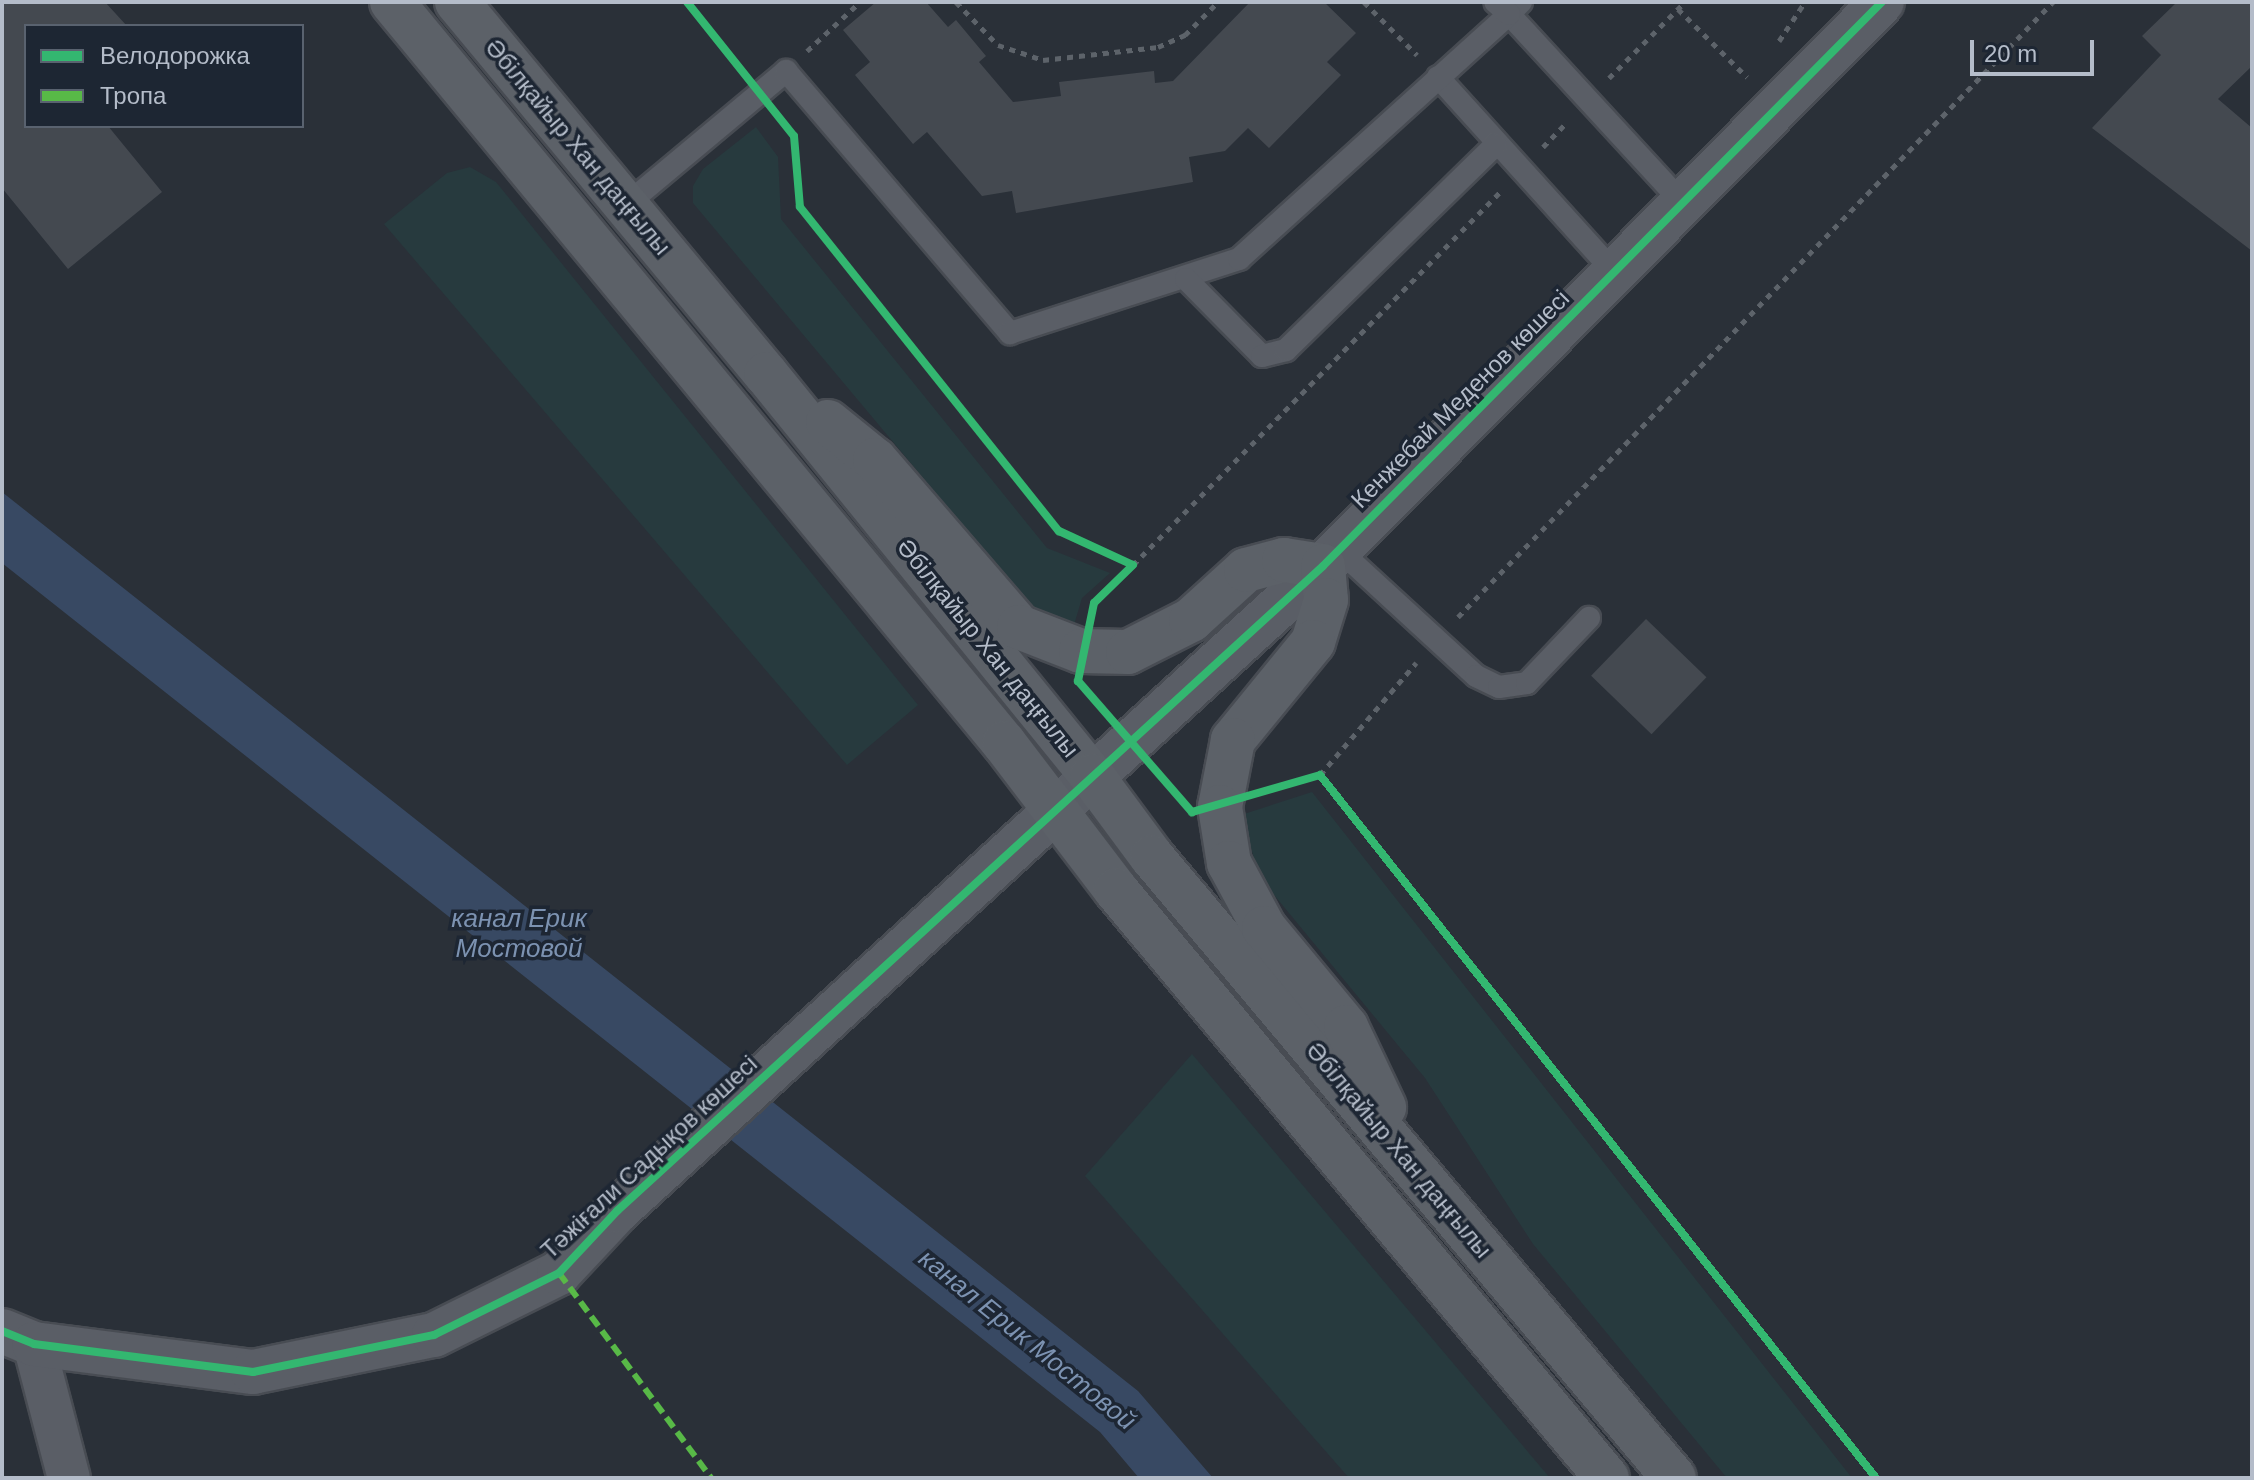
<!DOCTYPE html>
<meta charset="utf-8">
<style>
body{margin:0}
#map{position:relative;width:2254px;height:1480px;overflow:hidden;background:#2a3038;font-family:Arial,sans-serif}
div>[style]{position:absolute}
.green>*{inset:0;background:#273a3e}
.water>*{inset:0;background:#384963}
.building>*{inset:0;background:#444950;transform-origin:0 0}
.path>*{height:5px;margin-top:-2.5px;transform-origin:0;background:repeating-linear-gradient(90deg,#5d636a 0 6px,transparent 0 12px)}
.roads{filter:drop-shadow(2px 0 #484c53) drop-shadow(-2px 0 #484c53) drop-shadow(0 2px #484c53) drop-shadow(0 -2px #484c53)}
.service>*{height:22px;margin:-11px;padding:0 11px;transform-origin:11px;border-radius:11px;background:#5a5e66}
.minor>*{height:42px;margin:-21px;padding:0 21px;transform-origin:21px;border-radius:21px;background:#5a5e66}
.tertiary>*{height:44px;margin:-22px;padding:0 22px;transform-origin:22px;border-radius:22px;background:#5a5e66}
.primary>*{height:44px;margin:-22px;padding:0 22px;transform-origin:22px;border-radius:22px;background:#5c6168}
.quiet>*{height:6px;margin-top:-3px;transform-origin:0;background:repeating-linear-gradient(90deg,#58b947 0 12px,transparent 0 18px)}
.cycleway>*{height:8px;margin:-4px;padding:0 4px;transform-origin:4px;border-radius:4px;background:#33b770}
span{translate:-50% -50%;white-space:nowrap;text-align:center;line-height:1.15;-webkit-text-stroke:7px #1d2633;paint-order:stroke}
.street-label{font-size:24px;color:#b4bcc9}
.water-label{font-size:26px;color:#7c92b1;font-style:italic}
.frame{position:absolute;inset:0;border:4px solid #b4bcc9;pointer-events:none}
.legend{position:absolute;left:24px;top:24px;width:280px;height:104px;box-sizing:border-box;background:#1d2633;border:2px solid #59626f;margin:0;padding:10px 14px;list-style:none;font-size:24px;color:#b4bcc9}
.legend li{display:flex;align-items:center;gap:16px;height:40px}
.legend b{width:40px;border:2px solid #59626f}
.scale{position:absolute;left:1970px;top:40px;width:124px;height:36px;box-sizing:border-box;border:4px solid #b4bcc9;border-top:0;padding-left:10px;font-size:24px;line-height:28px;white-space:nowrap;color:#b4bcc9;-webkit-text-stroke:6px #1d2633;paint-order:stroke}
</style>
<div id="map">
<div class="green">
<div style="clip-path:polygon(756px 127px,778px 157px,781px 219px,1047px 548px,1110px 573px,1082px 598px,1074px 625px,1033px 609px,693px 203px,693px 186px,703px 169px)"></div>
<div style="clip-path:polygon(470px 167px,496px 182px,918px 705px,847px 765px,384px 224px,447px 173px)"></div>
<div style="clip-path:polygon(1312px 792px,1852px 1478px,1727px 1478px,1533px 1244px,1425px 1078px,1260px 878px,1241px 815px)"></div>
<div style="clip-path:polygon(1192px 1054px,1550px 1478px,1349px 1478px,1085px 1176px)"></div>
</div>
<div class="water">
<div style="clip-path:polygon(2px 492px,1138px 1391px,1213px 1478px,1139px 1478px,1100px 1432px,2px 563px)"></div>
</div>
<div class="building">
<div style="clip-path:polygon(2px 2px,105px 2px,127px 26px,26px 26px,26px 126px,108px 126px,162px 192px,68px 269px,2px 188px)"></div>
<div style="clip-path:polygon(876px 2px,926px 2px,948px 27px,956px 20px,986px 56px,979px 62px,1013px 102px,1061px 96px,1059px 82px,1154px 71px,1155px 83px,1173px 81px,1250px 2px,1324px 2px,1356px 33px,1327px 62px,1341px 75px,1269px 148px,1248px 128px,1225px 151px,1189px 157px,1193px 182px,1016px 213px,1012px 191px,982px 196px,927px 132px,913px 144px,855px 75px,870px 62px,843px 30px)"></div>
<div style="clip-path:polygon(2177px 2px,2252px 2px,2252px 66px,2218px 99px,2252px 128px,2252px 251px,2092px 128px,2161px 55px,2142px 36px)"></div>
<div style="left:1646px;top:619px;width:84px;height:79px;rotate:44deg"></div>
</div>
<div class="path">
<div style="left:956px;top:2px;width:60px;rotate:45.7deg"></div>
<div style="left:998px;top:45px;width:47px;rotate:18.4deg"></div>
<div style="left:1043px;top:60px;width:116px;rotate:-6.4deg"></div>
<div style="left:1158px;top:47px;width:30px;rotate:-24deg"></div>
<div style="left:1185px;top:35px;width:47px;rotate:-45deg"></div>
<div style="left:1364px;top:2px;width:75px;rotate:45deg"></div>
<div style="left:1678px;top:9px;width:97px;rotate:44.6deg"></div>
<div style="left:1779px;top:41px;width:47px;rotate:-56.3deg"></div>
<div style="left:807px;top:51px;width:72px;rotate:-42.8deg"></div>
<div style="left:1609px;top:78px;width:107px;rotate:-45deg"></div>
<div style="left:1543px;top:147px;width:33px;rotate:-46deg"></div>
<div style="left:1133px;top:565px;width:523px;rotate:-45.46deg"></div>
<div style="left:1458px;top:617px;width:856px;rotate:-45.95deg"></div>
<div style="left:1320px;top:775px;width:148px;rotate:-49.4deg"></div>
</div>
<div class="roads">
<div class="service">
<div style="left:1521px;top:2px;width:17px;rotate:135deg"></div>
<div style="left:1509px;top:14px;width:257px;rotate:47.4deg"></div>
<div style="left:1438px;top:77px;width:263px;rotate:47.9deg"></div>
<div style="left:626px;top:205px;width:209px;rotate:-39.9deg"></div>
<div style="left:786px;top:71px;width:345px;rotate:49.5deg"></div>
<div style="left:1010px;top:333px;width:241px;rotate:-17.9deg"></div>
<div style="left:1239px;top:259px;width:365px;rotate:-42.2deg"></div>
<div style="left:1509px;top:14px;width:18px;rotate:-139deg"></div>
<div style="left:1186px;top:279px;width:108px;rotate:45.4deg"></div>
<div style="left:1262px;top:356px;width:25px;rotate:-14deg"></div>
<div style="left:1286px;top:350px;width:293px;rotate:-44.4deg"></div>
<div style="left:1339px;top:550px;width:186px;rotate:42.6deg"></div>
<div style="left:1476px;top:676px;width:25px;rotate:26deg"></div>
<div style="left:1499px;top:687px;width:28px;rotate:-8deg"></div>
<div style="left:1527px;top:683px;width:90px;rotate:-46.4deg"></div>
</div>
<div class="minor">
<div style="left:34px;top:1344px;width:138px;rotate:75.4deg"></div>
</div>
<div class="tertiary">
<div style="left:2px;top:1331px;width:35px;rotate:22deg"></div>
<div style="left:34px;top:1344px;width:221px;rotate:7.3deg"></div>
<div style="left:253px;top:1372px;width:185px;rotate:-11.6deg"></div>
<div style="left:434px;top:1335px;width:140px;rotate:-26.4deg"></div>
<div style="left:559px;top:1273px;width:85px;rotate:-46.9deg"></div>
<div style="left:617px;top:1211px;width:956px;rotate:-42.41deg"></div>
<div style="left:1323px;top:566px;width:794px;rotate:-45.26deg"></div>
</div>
<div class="primary">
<div style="left:392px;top:2px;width:961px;rotate:50.45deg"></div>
<div style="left:1004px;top:743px;width:185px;rotate:52.7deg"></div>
<div style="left:1116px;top:890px;width:766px;rotate:50.14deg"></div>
<div style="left:457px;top:2px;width:484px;rotate:50.3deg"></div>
<div style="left:766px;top:374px;width:518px;rotate:50.96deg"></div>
<div style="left:1092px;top:776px;width:101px;rotate:53.5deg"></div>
<div style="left:1152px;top:857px;width:811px;rotate:49.95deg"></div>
<div style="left:828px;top:422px;width:60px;rotate:39deg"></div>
<div style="left:875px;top:460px;width:221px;rotate:49.2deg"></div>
<div style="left:1019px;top:627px;width:66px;rotate:21.2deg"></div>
<div style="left:1081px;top:651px;width:47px;rotate:1.2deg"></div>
<div style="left:1128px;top:652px;width:71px;rotate:-26.9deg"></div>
<div style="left:1191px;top:620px;width:74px;rotate:-42.3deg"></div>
<div style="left:1246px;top:570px;width:39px;rotate:-15deg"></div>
<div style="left:1284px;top:560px;width:39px;rotate:9deg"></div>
<div style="left:1323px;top:566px;width:34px;rotate:85deg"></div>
<div style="left:1326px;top:600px;width:44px;rotate:107.2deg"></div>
<div style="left:1313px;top:642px;width:127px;rotate:129.2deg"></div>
<div style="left:1233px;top:740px;width:68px;rotate:101deg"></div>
<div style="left:1220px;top:807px;width:57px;rotate:80.9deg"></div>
<div style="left:1229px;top:863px;width:74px;rotate:61.7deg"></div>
<div style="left:1264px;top:928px;width:129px;rotate:50.4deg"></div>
<div style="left:1346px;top:1027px;width:89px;rotate:64.6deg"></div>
</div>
</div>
<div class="quiet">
<div style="left:559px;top:1273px;width:255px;rotate:53.4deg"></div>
</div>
<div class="cycleway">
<div style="left:687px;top:2px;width:171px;rotate:51.4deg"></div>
<div style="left:794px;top:136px;width:71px;rotate:85.2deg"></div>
<div style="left:800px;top:207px;width:415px;rotate:51.4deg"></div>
<div style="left:1059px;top:531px;width:81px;rotate:24.7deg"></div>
<div style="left:1133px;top:565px;width:54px;rotate:135.7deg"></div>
<div style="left:1094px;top:603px;width:80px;rotate:101.6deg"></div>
<div style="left:1078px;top:681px;width:174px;rotate:49deg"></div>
<div style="left:1192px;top:812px;width:133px;rotate:-16.1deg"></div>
<div style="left:1320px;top:775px;width:896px;rotate:51.66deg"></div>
<div style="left:2px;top:1331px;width:35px;rotate:22deg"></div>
<div style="left:34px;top:1344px;width:221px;rotate:7.3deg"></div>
<div style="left:253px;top:1372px;width:185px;rotate:-11.6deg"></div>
<div style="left:434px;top:1335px;width:140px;rotate:-26.4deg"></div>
<div style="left:559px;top:1273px;width:85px;rotate:-46.9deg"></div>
<div style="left:617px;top:1211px;width:956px;rotate:-42.41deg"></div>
<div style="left:1323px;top:566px;width:794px;rotate:-45.26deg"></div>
</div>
<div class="street-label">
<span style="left:578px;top:147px;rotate:50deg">Әбілқайыр Хан даңғылы</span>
<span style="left:1460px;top:399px;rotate:-45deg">Кенжебай Меденов көшесі</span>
<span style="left:988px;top:648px;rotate:51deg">Әбілқайыр Хан даңғылы</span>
<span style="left:1399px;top:1150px;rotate:50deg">Әбілқайыр Хан даңғылы</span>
<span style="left:649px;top:1157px;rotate:-43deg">Тәжіғали Садықов көшесі</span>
</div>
<div class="water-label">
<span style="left:519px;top:934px">канал Ерик<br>Мостовой</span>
<span style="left:1027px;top:1340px;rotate:39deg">канал Ерик Мостовой</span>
</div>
<div class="frame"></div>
<ul class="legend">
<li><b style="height:10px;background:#33b770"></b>Велодорожка</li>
<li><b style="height:10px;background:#58b947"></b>Тропа</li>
</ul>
<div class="scale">20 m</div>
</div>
